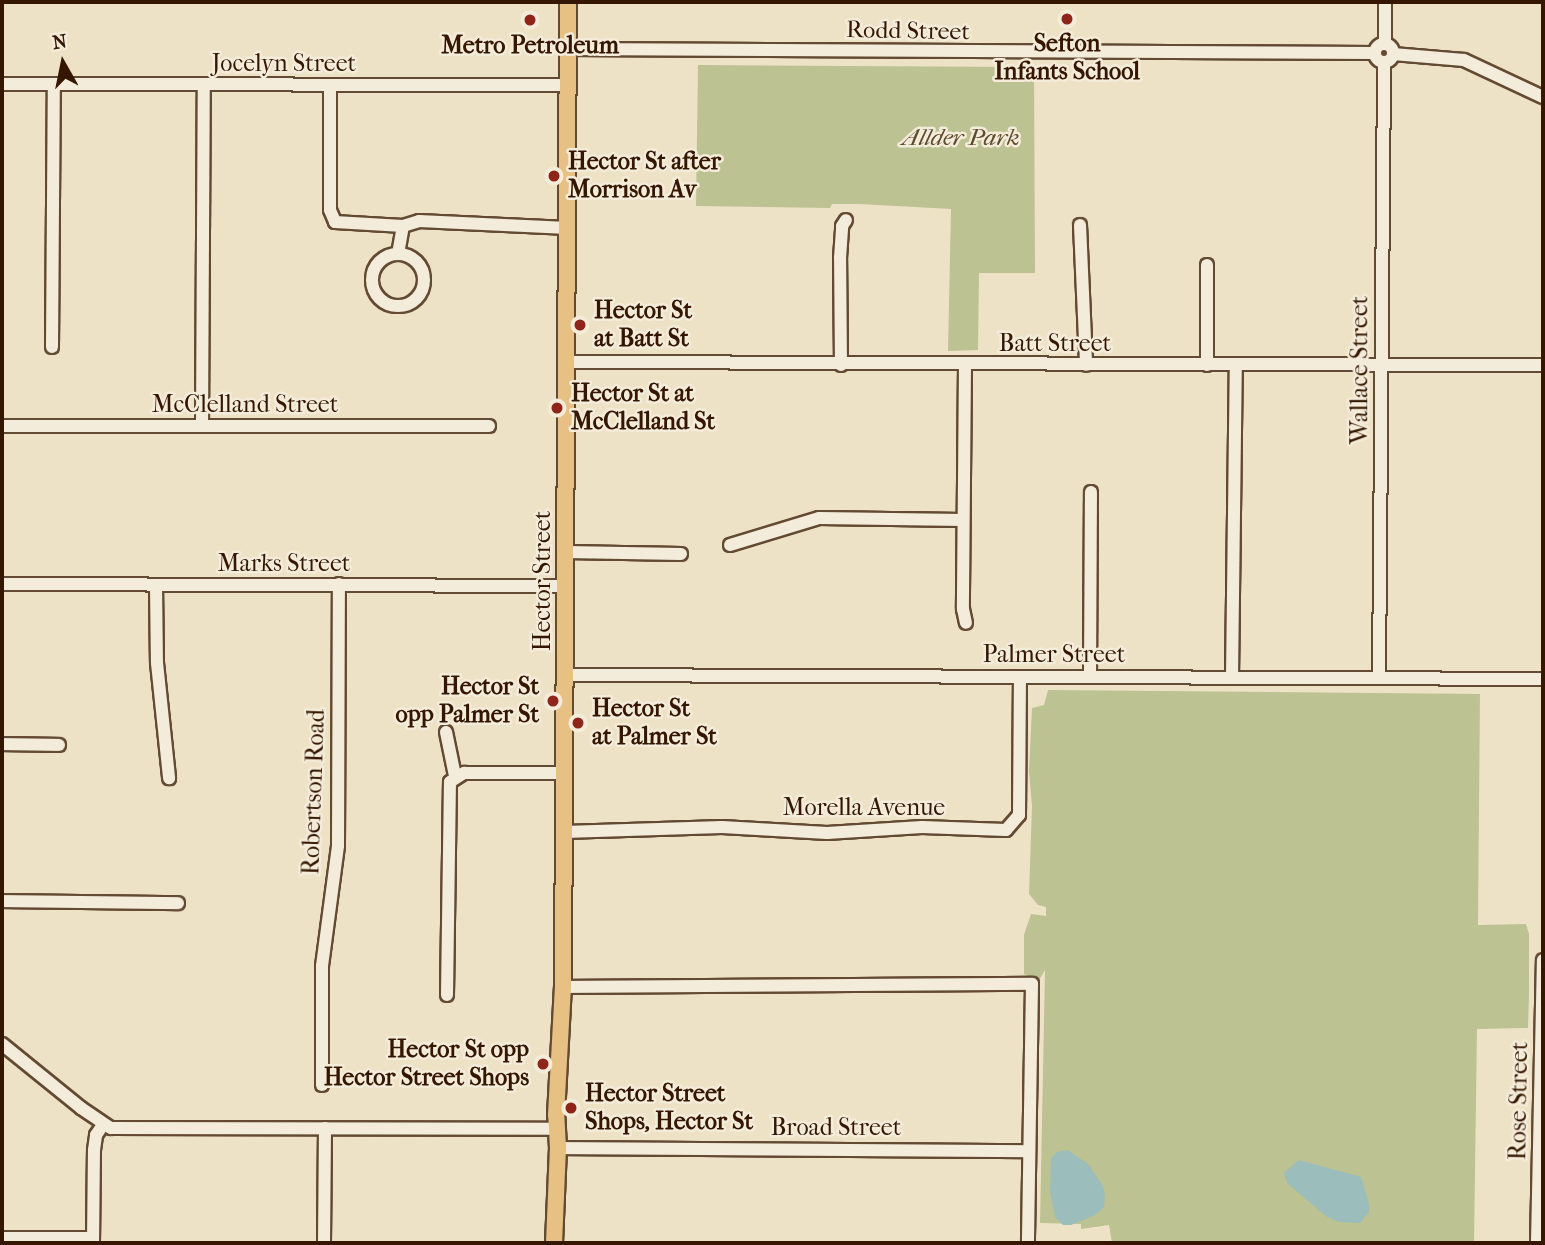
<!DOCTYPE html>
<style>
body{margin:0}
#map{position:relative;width:1545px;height:1245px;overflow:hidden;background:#eee2c6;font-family:"IM FELL French Canon",serif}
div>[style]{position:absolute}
.green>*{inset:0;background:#bcc292}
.water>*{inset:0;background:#9bbdbb}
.roads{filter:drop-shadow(2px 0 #634a32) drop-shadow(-2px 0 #634a32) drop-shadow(0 2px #634a32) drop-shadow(0 -2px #634a32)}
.minor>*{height:12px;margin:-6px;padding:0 6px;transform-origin:6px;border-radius:6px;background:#f4ecda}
.minor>.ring{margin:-6px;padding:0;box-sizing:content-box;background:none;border:12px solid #f4ecda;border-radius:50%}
.major>*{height:16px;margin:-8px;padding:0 8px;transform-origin:8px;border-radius:8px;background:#e7c183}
.dots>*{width:19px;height:19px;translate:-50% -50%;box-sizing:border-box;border:4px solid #f4ecda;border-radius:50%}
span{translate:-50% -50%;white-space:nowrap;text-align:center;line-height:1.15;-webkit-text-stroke:5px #f4ecda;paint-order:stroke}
.street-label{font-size:24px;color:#351701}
.poi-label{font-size:24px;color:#351701;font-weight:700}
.left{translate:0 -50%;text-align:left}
.right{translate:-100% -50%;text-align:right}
.park-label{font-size:24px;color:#5e4a2c;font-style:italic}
.frame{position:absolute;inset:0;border:4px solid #351701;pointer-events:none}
.north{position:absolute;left:28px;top:28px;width:70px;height:70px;-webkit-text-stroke:5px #f4ecda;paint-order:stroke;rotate:351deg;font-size:19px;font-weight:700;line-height:28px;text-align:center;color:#351701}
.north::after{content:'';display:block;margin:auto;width:24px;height:32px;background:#351701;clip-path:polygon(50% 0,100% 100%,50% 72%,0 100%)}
</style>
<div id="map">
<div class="green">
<div style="clip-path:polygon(698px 65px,1034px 67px,1035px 273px,979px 273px,978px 350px,948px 351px,951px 209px,860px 204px,832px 204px,830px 208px,696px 206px)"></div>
<div style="clip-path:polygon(1048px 690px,1480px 694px,1478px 925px,1526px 924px,1529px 934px,1529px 995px,1528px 1028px,1477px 1029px,1474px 1243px,1112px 1243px,1109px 1225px,1081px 1229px,1081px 1224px,1040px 1223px,1045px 970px,1039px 980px,1024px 974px,1024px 935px,1031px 914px,1046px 916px,1046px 907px,1038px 905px,1029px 894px,1032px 806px,1029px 771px,1032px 708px,1044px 705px)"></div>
</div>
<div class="water">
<div style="clip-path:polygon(1068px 1150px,1088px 1164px,1103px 1186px,1105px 1195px,1104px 1207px,1095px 1215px,1071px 1225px,1063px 1225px,1055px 1217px,1050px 1192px,1051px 1158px,1057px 1152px)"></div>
<div style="clip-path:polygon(1299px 1160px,1361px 1177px,1369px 1204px,1369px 1212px,1360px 1223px,1339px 1222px,1327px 1217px,1287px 1183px,1284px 1173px)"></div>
</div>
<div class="roads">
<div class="minor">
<div class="ring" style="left:1375px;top:44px;width:6px;height:6px"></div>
<div style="left:1385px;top:44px;width:42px;rotate:-90deg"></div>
<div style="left:567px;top:49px;width:808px;rotate:0.28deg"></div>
<div style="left:1393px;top:54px;width:71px;rotate:4.8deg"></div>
<div style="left:1464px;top:60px;width:87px;rotate:25.1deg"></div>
<div style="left:2px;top:84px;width:565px;rotate:0.1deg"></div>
<div style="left:330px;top:85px;width:125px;rotate:90deg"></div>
<div style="left:330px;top:210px;width:13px;rotate:67deg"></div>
<div style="left:335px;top:222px;width:68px;rotate:3.4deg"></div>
<div style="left:403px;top:226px;width:17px;rotate:-17deg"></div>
<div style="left:419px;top:221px;width:149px;rotate:2.7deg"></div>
<div style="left:1080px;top:225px;width:140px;rotate:87.5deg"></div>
<div style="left:398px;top:254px;width:28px;rotate:-80deg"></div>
<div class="ring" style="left:372px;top:254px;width:40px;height:40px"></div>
<div style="left:1207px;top:265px;width:100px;rotate:90deg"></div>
<div style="left:52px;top:347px;width:263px;rotate:-89.6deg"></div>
<div style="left:567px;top:362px;width:976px;rotate:0.18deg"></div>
<div style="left:841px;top:365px;width:107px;rotate:-90.5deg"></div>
<div style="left:840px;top:258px;width:32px;rotate:-86deg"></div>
<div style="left:842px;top:226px;width:7px;rotate:-56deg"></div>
<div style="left:965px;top:365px;width:244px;rotate:90.5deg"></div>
<div style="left:963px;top:609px;width:14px;rotate:78deg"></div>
<div style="left:2px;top:426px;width:487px"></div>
<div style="left:202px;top:426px;width:341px;rotate:-89.7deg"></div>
<div style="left:730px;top:545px;width:93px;rotate:-16.9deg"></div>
<div style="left:819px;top:518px;width:144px;rotate:0.8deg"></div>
<div style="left:566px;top:552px;width:115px;rotate:1deg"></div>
<div style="left:2px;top:584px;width:564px;rotate:0.2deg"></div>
<div style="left:156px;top:585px;width:78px;rotate:89.3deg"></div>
<div style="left:157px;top:663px;width:116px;rotate:84deg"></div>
<div style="left:565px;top:675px;width:978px;rotate:0.23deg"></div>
<div style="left:1090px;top:676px;width:184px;rotate:-89.7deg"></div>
<div style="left:1232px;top:677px;width:311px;rotate:-89.3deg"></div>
<div style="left:1379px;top:678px;width:616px;rotate:-89.53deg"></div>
<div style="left:446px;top:732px;width:45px;rotate:78.4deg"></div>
<div style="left:2px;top:744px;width:57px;rotate:1deg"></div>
<div style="left:564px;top:832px;width:158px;rotate:-1.8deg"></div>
<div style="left:722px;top:827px;width:105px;rotate:3.3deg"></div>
<div style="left:827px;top:833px;width:95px;rotate:-3.6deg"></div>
<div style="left:922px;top:827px;width:84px;rotate:2deg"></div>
<div style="left:1006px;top:830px;width:20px;rotate:-49deg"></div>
<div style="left:1019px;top:815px;width:138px;rotate:-89.6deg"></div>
<div style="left:2px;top:901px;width:176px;rotate:0.7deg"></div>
<div style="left:563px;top:987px;width:469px;rotate:-0.4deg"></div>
<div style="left:1032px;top:984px;width:259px;rotate:90.9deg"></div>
<div style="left:447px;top:995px;width:213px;rotate:-89.2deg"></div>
<div style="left:450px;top:782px;width:17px;rotate:-33deg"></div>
<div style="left:464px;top:773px;width:101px"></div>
<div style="left:2px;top:1044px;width:102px;rotate:39deg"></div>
<div style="left:81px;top:1108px;width:36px;rotate:34deg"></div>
<div style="left:111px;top:1128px;width:445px;rotate:0.1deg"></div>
<div style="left:322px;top:1085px;width:119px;rotate:-90deg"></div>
<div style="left:322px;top:966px;width:121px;rotate:-82.4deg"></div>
<div style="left:338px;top:846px;width:262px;rotate:-89.8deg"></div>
<div style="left:558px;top:1148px;width:471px;rotate:0.4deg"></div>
<div style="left:2px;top:1238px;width:91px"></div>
<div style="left:93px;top:1243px;width:93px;rotate:-89.4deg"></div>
<div style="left:94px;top:1150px;width:15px;rotate:-82deg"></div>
<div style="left:96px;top:1135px;width:12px;rotate:-55deg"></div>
<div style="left:324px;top:1243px;width:115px;rotate:-89.5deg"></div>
<div style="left:1537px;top:1243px;width:283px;rotate:-88.8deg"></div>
</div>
<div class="major">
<div style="left:554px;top:1243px;width:95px;rotate:-87.6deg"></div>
<div style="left:558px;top:1148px;width:33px;rotate:-93deg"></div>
<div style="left:556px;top:1115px;width:128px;rotate:-86.9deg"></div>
<div style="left:563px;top:987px;width:985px;rotate:-89.71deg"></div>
</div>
</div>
<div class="dots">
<div style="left:1067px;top:19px;background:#8f2418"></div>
<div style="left:530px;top:20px;background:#8f2418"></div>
<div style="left:554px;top:176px;background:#8f2418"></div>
<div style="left:580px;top:325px;background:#8f2418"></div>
<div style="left:557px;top:408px;background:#8f2418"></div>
<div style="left:553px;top:701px;background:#8f2418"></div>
<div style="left:578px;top:723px;background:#8f2418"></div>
<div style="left:543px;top:1064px;background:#8f2418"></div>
<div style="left:571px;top:1108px;background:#8f2418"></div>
</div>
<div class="street-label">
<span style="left:908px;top:31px;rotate:1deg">Rodd Street</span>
<span style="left:284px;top:64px">Jocelyn Street</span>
<span style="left:1055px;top:344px">Batt Street</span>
<span style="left:1360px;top:370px;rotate:-90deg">Wallace Street</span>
<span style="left:245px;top:405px">McClelland Street</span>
<span style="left:284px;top:564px">Marks Street</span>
<span style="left:543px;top:581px;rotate:-90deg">Hector Street</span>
<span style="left:1054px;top:655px">Palmer Street</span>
<span style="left:314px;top:792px;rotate:-88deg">Robertson Road</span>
<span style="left:864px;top:808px">Morella Avenue</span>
<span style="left:1519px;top:1101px;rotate:-89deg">Rose Street</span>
<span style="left:836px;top:1128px">Broad Street</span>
</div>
<div class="poi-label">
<span style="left:1067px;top:58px">Sefton<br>Infants School</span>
<span style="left:530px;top:46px">Metro Petroleum</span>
<span class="left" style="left:568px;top:176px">Hector St after<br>Morrison Av</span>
<span class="left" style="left:594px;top:325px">Hector St<br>at Batt St</span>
<span class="left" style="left:571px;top:408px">Hector St at<br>McClelland St</span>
<span class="right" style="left:539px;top:701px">Hector St<br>opp Palmer St</span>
<span class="left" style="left:592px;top:723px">Hector St<br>at Palmer St</span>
<span class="right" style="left:529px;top:1064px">Hector St opp<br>Hector Street Shops</span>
<span class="left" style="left:585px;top:1108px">Hector Street<br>Shops, Hector St</span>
</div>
<div class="park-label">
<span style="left:961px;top:138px">Allder Park</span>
</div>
<div class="frame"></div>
<div class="north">N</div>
</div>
